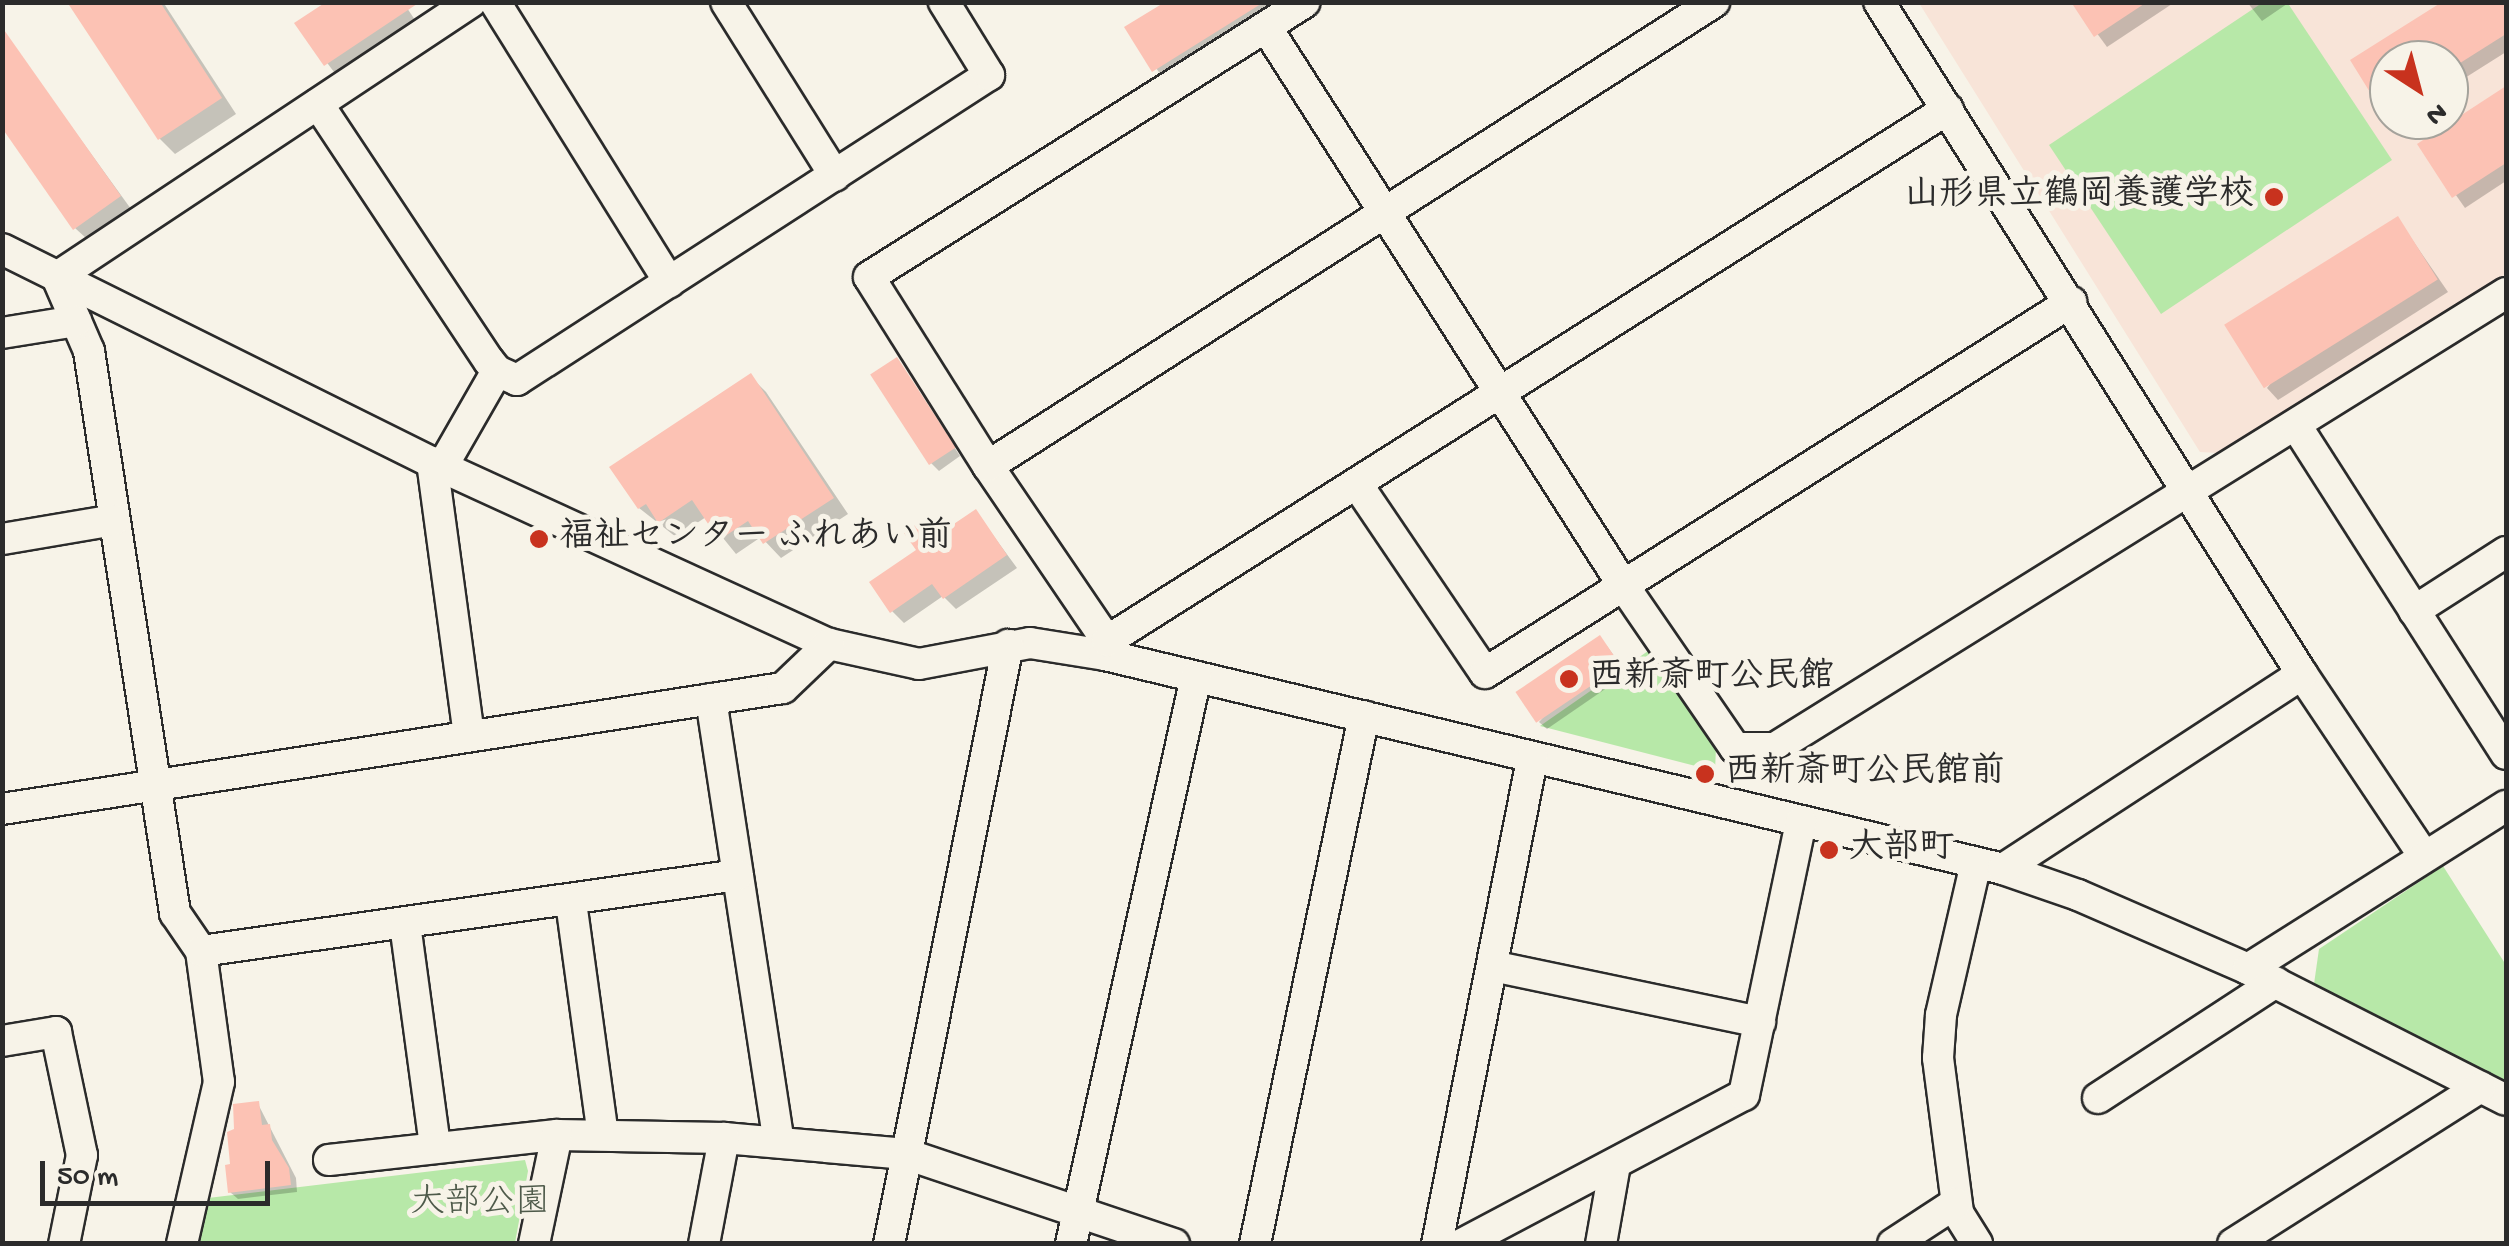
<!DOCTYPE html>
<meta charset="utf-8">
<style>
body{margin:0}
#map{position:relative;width:2509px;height:1246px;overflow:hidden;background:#f7f3e8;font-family:"Gochi Hand","Klee One",sans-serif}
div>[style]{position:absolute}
.built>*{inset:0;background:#f8e4d8}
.green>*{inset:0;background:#b7e8a8}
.shadow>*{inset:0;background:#0003}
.building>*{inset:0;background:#fcc2b4;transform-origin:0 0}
.roads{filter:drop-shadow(2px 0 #2b2b2b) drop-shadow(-2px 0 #2b2b2b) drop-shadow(0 2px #2b2b2b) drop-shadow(0 -2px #2b2b2b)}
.minor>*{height:30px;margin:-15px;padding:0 15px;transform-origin:15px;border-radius:15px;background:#f7f3e8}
.dots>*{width:28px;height:28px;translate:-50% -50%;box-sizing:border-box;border:5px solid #f7f3e8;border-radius:50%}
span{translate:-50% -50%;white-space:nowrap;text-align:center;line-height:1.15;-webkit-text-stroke:10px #f7f3e8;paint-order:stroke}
.poi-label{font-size:35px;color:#2b2b2b;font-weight:700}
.right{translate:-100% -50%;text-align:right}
.left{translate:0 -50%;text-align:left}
.park-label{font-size:35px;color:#4e5a4a}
.frame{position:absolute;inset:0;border:5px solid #2b2b2b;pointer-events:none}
.north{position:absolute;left:2369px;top:40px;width:100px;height:100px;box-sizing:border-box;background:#f7f3e8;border:2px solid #a5a39c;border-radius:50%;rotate:144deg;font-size:28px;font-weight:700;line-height:40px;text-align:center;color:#2b2b2b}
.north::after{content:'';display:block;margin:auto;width:35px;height:45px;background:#c8321e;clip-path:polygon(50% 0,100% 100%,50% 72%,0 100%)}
.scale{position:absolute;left:40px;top:1161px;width:230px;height:45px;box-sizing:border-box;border:5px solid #2b2b2b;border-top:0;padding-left:12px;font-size:30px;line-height:35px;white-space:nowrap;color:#2b2b2b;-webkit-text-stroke:8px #f7f3e8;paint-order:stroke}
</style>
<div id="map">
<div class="built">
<div style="clip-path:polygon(evenodd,1919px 3px,2506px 3px,2506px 274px,2218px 453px,2200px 452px,1919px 3px,2389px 60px,2449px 60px,2449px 120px,2389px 120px,2389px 60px)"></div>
</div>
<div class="green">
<div style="clip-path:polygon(2287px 2px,2392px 160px,2161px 314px,2049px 145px,2262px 3px)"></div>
<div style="clip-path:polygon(1648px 651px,1716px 747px,1715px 771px,1540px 726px)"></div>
<div style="clip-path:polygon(2443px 866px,2506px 965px,2506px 1085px,2314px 984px,2319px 949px)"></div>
<div style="clip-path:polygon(525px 1160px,528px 1171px,515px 1243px,200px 1243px,208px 1198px)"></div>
</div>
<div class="shadow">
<div style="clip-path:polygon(70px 2px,163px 2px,236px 114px,175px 154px,160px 139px)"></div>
<div style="clip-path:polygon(403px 2px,417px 23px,337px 76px,298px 24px)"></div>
<div style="clip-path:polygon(1170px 2px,1303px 2px,1169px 86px,1127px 28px)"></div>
<div style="clip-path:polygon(2074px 2px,2175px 2px,2107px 47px)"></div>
<div style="clip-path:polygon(2247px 2px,2290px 2px,2262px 21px)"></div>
<div style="clip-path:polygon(2448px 2px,2506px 2px,2506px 52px,2449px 88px,2449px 60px,2389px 60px,2389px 115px,2353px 61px)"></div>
<div style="clip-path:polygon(8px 39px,131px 209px,87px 239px,75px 228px)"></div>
<div style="clip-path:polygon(2506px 89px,2506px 181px,2465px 208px,2420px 144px)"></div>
<div style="clip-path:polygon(2398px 219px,2448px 292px,2278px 400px,2267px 388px)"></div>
<div style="clip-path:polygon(897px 360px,960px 456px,939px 471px,931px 463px)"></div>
<div style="clip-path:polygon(750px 376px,766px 392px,848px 514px,781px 558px,761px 537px,736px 554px,706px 517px,676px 537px,639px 508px)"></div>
<div style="clip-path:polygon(976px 512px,1017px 568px,956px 609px,943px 596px,904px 623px,892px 611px,920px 550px,924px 522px,938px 537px)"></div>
<div style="clip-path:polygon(1607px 646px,1627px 674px,1547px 729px,1539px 722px)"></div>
<div style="clip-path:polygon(258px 1104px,296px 1178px,297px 1192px,238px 1199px,230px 1192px,237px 1130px)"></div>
</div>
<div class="building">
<div style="clip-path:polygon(67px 2px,160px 2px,222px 98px,158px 140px)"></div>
<div style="clip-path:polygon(326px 2px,420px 2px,324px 66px,294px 23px)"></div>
<div style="clip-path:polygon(1165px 2px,1264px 2px,1152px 72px,1124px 27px)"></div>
<div style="clip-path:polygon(2071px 2px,2147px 2px,2094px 37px)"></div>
<div style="clip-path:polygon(2442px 2px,2506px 2px,2506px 34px,2449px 70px,2449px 60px,2389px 60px,2389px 123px,2350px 60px)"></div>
<div style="clip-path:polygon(2px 27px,121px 196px,73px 230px,2px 128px)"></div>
<div style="clip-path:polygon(2506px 86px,2506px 163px,2452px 198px,2417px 144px)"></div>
<div style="left:2398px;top:216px;width:75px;height:205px;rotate:58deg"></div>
<div style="left:897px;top:357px;width:108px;height:32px;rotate:57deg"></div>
<div style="clip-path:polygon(751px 373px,834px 498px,763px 544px,748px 521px,719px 540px,692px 500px,658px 523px,646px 504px,638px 509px,609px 467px)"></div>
<div style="clip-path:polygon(976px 509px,1007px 555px,943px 599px,932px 584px,890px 613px,869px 582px,916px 550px,904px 533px,924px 519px,936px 536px)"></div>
<div style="left:1600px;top:635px;width:37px;height:102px;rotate:56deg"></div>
<div style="clip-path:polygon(259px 1101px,262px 1125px,270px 1124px,272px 1140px,289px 1168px,291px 1185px,228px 1193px,225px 1165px,230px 1164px,227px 1132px,234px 1129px,233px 1104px)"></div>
</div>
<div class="roads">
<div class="minor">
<div style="left:495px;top:2px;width:330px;rotate:58.1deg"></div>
<div style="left:726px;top:2px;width:205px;rotate:57.9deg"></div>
<div style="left:1879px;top:2px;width:794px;rotate:57.81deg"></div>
<div style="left:2302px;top:674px;width:219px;rotate:56.2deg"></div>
<div style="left:1266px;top:27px;width:662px;rotate:57.39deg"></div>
<div style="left:1623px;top:585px;width:198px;rotate:55.5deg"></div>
<div style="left:1735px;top:748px;width:40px"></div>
<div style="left:1775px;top:748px;width:861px;rotate:-31.9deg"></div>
<div style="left:318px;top:104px;width:309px;rotate:56.4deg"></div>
<div style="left:489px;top:361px;width:13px;rotate:51deg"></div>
<div style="left:497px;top:371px;width:22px;rotate:24deg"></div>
<div style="left:517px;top:380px;width:562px;rotate:-32.87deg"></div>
<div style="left:989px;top:75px;width:86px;rotate:-121.7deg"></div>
<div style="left:2px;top:249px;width:491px;rotate:26.4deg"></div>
<div style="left:442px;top:467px;width:426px;rotate:24.6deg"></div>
<div style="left:829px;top:644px;width:92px;rotate:12.5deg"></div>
<div style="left:919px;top:664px;width:113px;rotate:-10.7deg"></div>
<div style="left:1030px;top:643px;width:76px;rotate:9.1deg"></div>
<div style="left:1105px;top:655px;width:923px;rotate:13.4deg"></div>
<div style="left:2003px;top:869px;width:79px;rotate:19.1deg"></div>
<div style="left:2078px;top:895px;width:185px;rotate:23.5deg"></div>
<div style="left:2248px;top:969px;width:289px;rotate:26.9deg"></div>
<div style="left:57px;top:277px;width:81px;rotate:66.6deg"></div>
<div style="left:89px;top:351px;width:569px;rotate:81.3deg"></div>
<div style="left:175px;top:913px;width:46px;rotate:55.6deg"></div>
<div style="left:201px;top:951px;width:132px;rotate:82.2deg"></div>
<div style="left:219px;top:1082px;width:166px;rotate:102.9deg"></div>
<div style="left:57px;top:277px;width:497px;rotate:-33.6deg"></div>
<div style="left:2px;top:333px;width:75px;rotate:-9.2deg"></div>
<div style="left:2297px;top:427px;width:388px;rotate:57.4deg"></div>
<div style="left:432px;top:462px;width:276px;rotate:82.3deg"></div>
<div style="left:988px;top:466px;width:862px;rotate:-32.58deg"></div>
<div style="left:442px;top:467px;width:111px;rotate:-60.2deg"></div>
<div style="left:1357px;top:484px;width:228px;rotate:55.9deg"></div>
<div style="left:1485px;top:673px;width:694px;rotate:-32.34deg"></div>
<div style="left:2px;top:539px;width:114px;rotate:-9.6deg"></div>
<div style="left:2414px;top:611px;width:109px;rotate:-32.7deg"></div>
<div style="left:1107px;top:641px;width:212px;rotate:-124.2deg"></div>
<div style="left:988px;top:466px;width:223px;rotate:-122.2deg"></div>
<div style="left:869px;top:277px;width:515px;rotate:-32.24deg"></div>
<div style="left:1105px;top:655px;width:14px;rotate:-82deg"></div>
<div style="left:1107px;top:641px;width:995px;rotate:-32.32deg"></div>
<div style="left:711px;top:699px;width:448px;rotate:81.3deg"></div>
<div style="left:2px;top:809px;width:790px;rotate:-8.81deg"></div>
<div style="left:783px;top:688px;width:64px;rotate:-43.7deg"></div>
<div style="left:1976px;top:863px;width:156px;rotate:103deg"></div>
<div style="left:1941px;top:1015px;width:43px;rotate:94deg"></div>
<div style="left:1938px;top:1058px;width:156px;rotate:82.6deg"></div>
<div style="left:1958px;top:1213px;width:36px;rotate:58deg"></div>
<div style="left:2003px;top:869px;width:357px;rotate:-33.1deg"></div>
<div style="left:571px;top:902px;width:235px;rotate:82.2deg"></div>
<div style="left:405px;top:924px;width:225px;rotate:82.3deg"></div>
<div style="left:201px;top:951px;width:542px;rotate:-8.06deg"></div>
<div style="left:1492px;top:966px;width:274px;rotate:11.8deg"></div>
<div style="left:2248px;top:969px;width:305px;rotate:-32.3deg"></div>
<div style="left:2px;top:1041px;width:55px;rotate:-9.5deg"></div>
<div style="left:56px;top:1032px;width:126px;rotate:78.1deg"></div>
<div style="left:82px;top:1155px;width:91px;rotate:101.4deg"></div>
<div style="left:2098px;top:1098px;width:212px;rotate:-33.1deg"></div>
<div style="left:329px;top:1160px;width:229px;rotate:-6.3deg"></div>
<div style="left:557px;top:1135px;width:167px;rotate:1deg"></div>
<div style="left:724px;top:1138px;width:183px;rotate:5deg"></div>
<div style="left:906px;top:1154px;width:283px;rotate:18.6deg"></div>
<div style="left:534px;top:1244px;width:111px;rotate:-78.1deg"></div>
<div style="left:704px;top:1244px;width:108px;rotate:-79.3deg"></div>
<div style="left:889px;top:1244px;width:611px;rotate:-78.76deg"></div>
<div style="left:1071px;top:1244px;width:581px;rotate:-77.57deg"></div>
<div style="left:1255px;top:1244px;width:539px;rotate:-78.34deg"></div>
<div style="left:1437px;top:1244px;width:495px;rotate:-78.9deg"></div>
<div style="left:1462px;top:1244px;width:319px;rotate:-27.9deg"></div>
<div style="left:1744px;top:1095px;width:279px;rotate:-78.2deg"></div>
<div style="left:1601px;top:1244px;width:80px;rotate:-80deg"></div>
<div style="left:1893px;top:1244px;width:75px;rotate:-33.1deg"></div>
<div style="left:2233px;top:1244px;width:293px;rotate:-32.4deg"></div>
</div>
</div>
<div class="dots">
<div style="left:2274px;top:197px;background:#c8321e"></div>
<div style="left:539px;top:539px;background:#c8321e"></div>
<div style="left:1569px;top:679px;background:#c8321e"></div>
<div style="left:1705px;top:774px;background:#c8321e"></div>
<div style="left:1829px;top:850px;background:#c8321e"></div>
</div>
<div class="poi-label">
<span class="right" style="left:2254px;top:197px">山形県立鶴岡養護学校</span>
<span class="left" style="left:559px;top:539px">福祉センター ふれあい前</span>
<span class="left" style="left:1589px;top:679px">西新斎町公民館</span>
<span class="left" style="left:1725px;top:774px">西新斎町公民館前</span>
<span class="left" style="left:1849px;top:850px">大部町</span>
</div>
<div class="park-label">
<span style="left:480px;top:1205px">大部公園</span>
</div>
<div class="frame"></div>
<div class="north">N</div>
<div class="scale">50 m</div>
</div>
